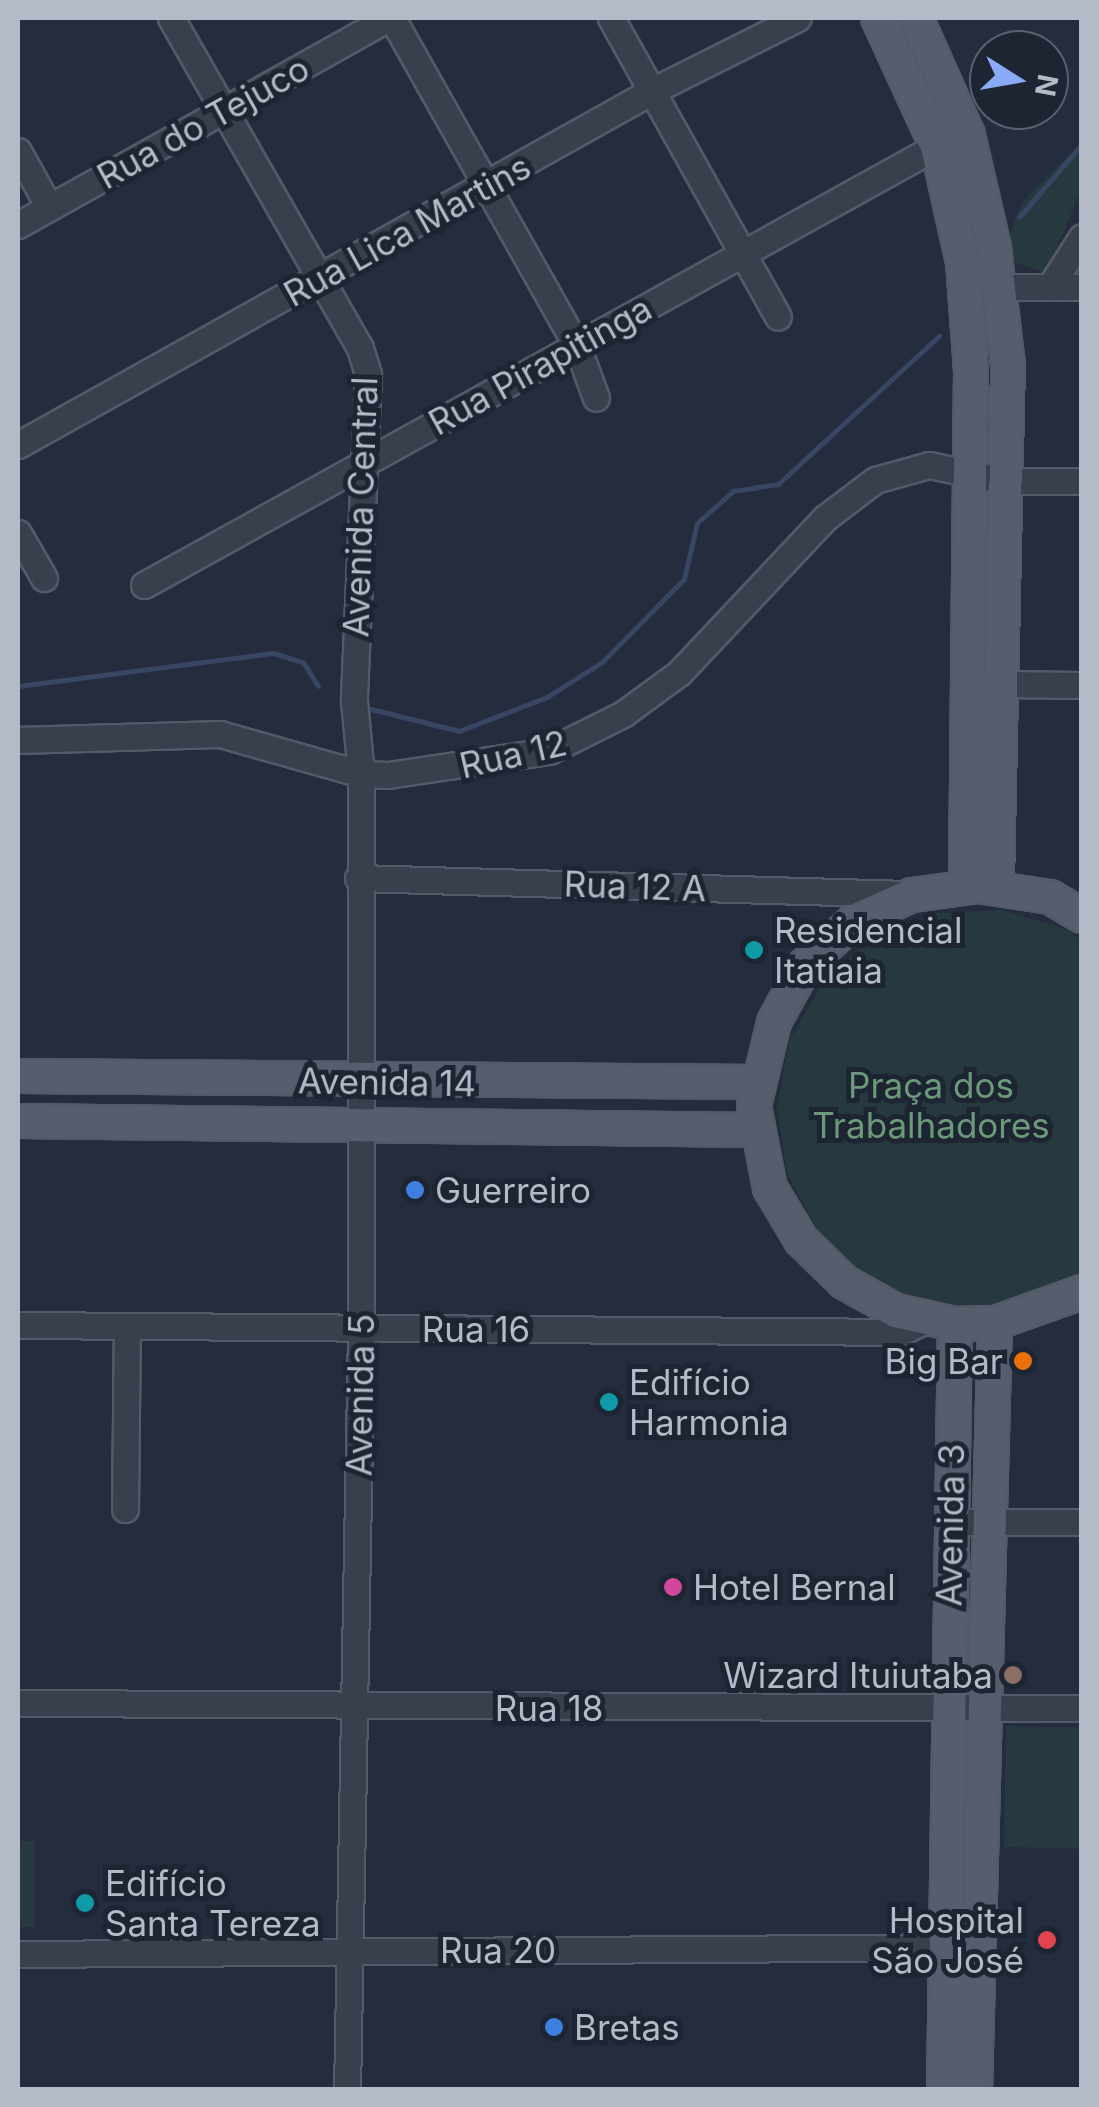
<!DOCTYPE html>
<meta charset="utf-8">
<style>
body{margin:0}
#map{position:relative;width:1099px;height:2107px;overflow:hidden;background:#242c3d;font-family:Inter,sans-serif}
div>[style]{position:absolute}
.green>*{inset:0;background:#26393e;transform-origin:0 0}
.stream>*{height:5px;margin:-2.5px;padding:0 2.5px;transform-origin:2.5px;border-radius:2.5px;background:#384664}
.roads{filter:drop-shadow(2px 0 #535a68) drop-shadow(-2px 0 #535a68) drop-shadow(0 2px #535a68) drop-shadow(0 -2px #535a68)}
.minor>*{height:25px;margin:-12.5px;padding:0 12.5px;transform-origin:12.5px;border-radius:12.5px;background:#383f4d}
.major>*{height:32px;margin:-16px;padding:0 16px;transform-origin:16px;border-radius:16px;background:#565e6d}
.dots>*{width:28px;height:28px;translate:-50% -50%;box-sizing:border-box;border:5px solid #1d2432;border-radius:50%}
span{translate:-50% -50%;white-space:nowrap;text-align:center;line-height:1.15;-webkit-text-stroke:10px #1d2432;paint-order:stroke}
.street-label{font-size:35px;color:#b4bac8}
.poi-label{font-size:35px;color:#b4bac8}
.left{translate:0 -50%;text-align:left}
.right{translate:-100% -50%;text-align:right}
.park-label{font-size:35px;color:#6b997a}
.frame{position:absolute;inset:0;border:20px solid #b4bac8;pointer-events:none}
.north{position:absolute;left:969px;top:30px;width:100px;height:100px;box-sizing:border-box;background:#1d2432;border:2px solid #59606e;border-radius:50%;rotate:101deg;font-size:28px;font-weight:700;line-height:40px;text-align:center;color:#b4bac8}
.north::after{content:'';display:block;margin:auto;width:35px;height:45px;background:#8baaf6;clip-path:polygon(50% 0,100% 100%,50% 72%,0 100%)}
</style>
<div id="map">
<div class="green">
<div style="clip-path:polygon(1081px 143px,1081px 189px,1047px 274px,1014px 262px,1004px 248px,1023px 201px)"></div>
<div style="clip-path:polygon(1002px 910px,1066px 929px,1082px 940px,1081px 1278px,991px 1310px,927px 1304px,868px 1278px,819px 1233px,787px 1174px,777px 1107px,789px 1041px,823px 982px,873px 938px,935px 913px)"></div>
<div style="left:1006px;top:1726px;width:75px;height:121px;rotate:1deg"></div>
<div style="left:18px;top:1841px;width:17px;height:86px"></div>
</div>
<div class="stream">
<div style="left:1019px;top:217px;width:96px;rotate:-49.2deg"></div>
<div style="left:18px;top:686px;width:257px;rotate:-7.4deg"></div>
<div style="left:273px;top:653px;width:31px;rotate:17deg"></div>
<div style="left:303px;top:662px;width:28px;rotate:58deg"></div>
<div style="left:371px;top:709px;width:91px;rotate:14deg"></div>
<div style="left:459px;top:731px;width:94px;rotate:-21.1deg"></div>
<div style="left:547px;top:697px;width:65px;rotate:-32.5deg"></div>
<div style="left:602px;top:662px;width:117px;rotate:-45.3deg"></div>
<div style="left:684px;top:579px;width:57px;rotate:-76.9deg"></div>
<div style="left:697px;top:523px;width:48px;rotate:-41.6deg"></div>
<div style="left:733px;top:491px;width:46px;rotate:-8.8deg"></div>
<div style="left:778px;top:484px;width:219px;rotate:-42.6deg"></div>
</div>
<div class="roads">
<div class="minor">
<div style="left:171px;top:18px;width:380px;rotate:60.2deg"></div>
<div style="left:360px;top:348px;width:28px;rotate:73deg"></div>
<div style="left:368px;top:375px;width:326px;rotate:92.5deg"></div>
<div style="left:354px;top:701px;width:73px;rotate:84.5deg"></div>
<div style="left:361px;top:774px;width:555px;rotate:90deg"></div>
<div style="left:361px;top:1329px;width:761px;rotate:91.05deg"></div>
<div style="left:392px;top:18px;width:377px;rotate:60.6deg"></div>
<div style="left:577px;top:346px;width:55px;rotate:69.9deg"></div>
<div style="left:611px;top:18px;width:342px;rotate:60.8deg"></div>
<div style="left:18px;top:151px;width:64px;rotate:61deg"></div>
<div style="left:18px;top:225px;width:424px;rotate:-29.2deg"></div>
<div style="left:999px;top:287px;width:83px"></div>
<div style="left:1050px;top:287px;width:59px;rotate:-57.4deg"></div>
<div style="left:18px;top:445px;width:726px;rotate:-29.18deg"></div>
<div style="left:652px;top:91px;width:163px;rotate:-26.6deg"></div>
<div style="left:18px;top:533px;width:52px;rotate:60deg"></div>
<div style="left:144px;top:585px;width:906px;rotate:-28.97deg"></div>
<div style="left:1001px;top:684px;width:81px;rotate:0.7deg"></div>
<div style="left:18px;top:740px;width:202px;rotate:-1.7deg"></div>
<div style="left:220px;top:734px;width:147px;rotate:15.8deg"></div>
<div style="left:361px;top:774px;width:27px;rotate:2deg"></div>
<div style="left:388px;top:775px;width:163px;rotate:-8.5deg"></div>
<div style="left:549px;top:751px;width:83px;rotate:-26.6deg"></div>
<div style="left:623px;top:714px;width:69px;rotate:-36.2deg"></div>
<div style="left:679px;top:673px;width:213px;rotate:-46.7deg"></div>
<div style="left:825px;top:518px;width:63px;rotate:-37.2deg"></div>
<div style="left:875px;top:480px;width:56px;rotate:-15.5deg"></div>
<div style="left:929px;top:465px;width:79px;rotate:11.7deg"></div>
<div style="left:1006px;top:481px;width:76px"></div>
<div style="left:358px;top:878px;width:549px;rotate:1.67deg"></div>
<div style="left:18px;top:1325px;width:883px;rotate:0.45deg"></div>
<div style="left:901px;top:1332px;width:32px;rotate:-26deg"></div>
<div style="left:125px;top:1509px;width:182px;rotate:-89.4deg"></div>
<div style="left:952px;top:1522px;width:130px"></div>
<div style="left:18px;top:1703px;width:1064px;rotate:0.27deg"></div>
<div style="left:18px;top:1954px;width:946px;rotate:-0.42deg"></div>
</div>
<div class="major">
<div style="left:878px;top:18px;width:141px;rotate:65.3deg"></div>
<div style="left:937px;top:146px;width:119px;rotate:77.4deg"></div>
<div style="left:963px;top:262px;width:108px;rotate:85.8deg"></div>
<div style="left:971px;top:370px;width:516px;rotate:90.56deg"></div>
<div style="left:916px;top:18px;width:128px;rotate:66deg"></div>
<div style="left:968px;top:135px;width:116px;rotate:77deg"></div>
<div style="left:994px;top:248px;width:118px;rotate:83.2deg"></div>
<div style="left:1008px;top:365px;width:521px;rotate:91.21deg"></div>
<div style="left:1082px;top:916px;width:37px;rotate:-149deg"></div>
<div style="left:1050px;top:897px;width:73px;rotate:-171.3deg"></div>
<div style="left:978px;top:886px;width:67px;rotate:172.2deg"></div>
<div style="left:912px;top:895px;width:64px;rotate:155.9deg"></div>
<div style="left:854px;top:921px;width:64px;rotate:138.1deg"></div>
<div style="left:806px;top:964px;width:66px;rotate:118.9deg"></div>
<div style="left:774px;top:1022px;width:86px;rotate:103.4deg"></div>
<div style="left:754px;top:1106px;width:84px;rotate:79deg"></div>
<div style="left:770px;top:1188px;width:61px;rotate:59.2deg"></div>
<div style="left:801px;top:1240px;width:60px;rotate:44.3deg"></div>
<div style="left:844px;top:1282px;width:60px;rotate:29.1deg"></div>
<div style="left:896px;top:1311px;width:60px;rotate:12.4deg"></div>
<div style="left:955px;top:1324px;width:40px;rotate:-1.4deg"></div>
<div style="left:995px;top:1323px;width:92px;rotate:-19.6deg"></div>
<div style="left:18px;top:1076px;width:738px;rotate:0.47deg"></div>
<div style="left:18px;top:1121px;width:738px;rotate:0.7deg"></div>
<div style="left:944px;top:2090px;width:766px;rotate:-89.18deg"></div>
<div style="left:975px;top:2090px;width:767px;rotate:-88.51deg"></div>
</div>
</div>
<div class="dots">
<div style="left:754px;top:950px;background:#0f9aa8"></div>
<div style="left:415px;top:1190px;background:#3f7fe0"></div>
<div style="left:1023px;top:1361px;background:#e8710a"></div>
<div style="left:609px;top:1402px;background:#0f9aa8"></div>
<div style="left:673px;top:1587px;background:#d1479c"></div>
<div style="left:1013px;top:1675px;background:#8d6e63"></div>
<div style="left:85px;top:1903px;background:#0f9aa8"></div>
<div style="left:1047px;top:1940px;background:#e0444e"></div>
<div style="left:554px;top:2027px;background:#3f7fe0"></div>
</div>
<div class="street-label">
<span style="left:203px;top:122px;rotate:-29deg">Rua do Tejuco</span>
<span style="left:407px;top:230px;rotate:-29deg">Rua Lica Martins</span>
<span style="left:540px;top:365px;rotate:-29deg">Rua Pirapitinga</span>
<span style="left:360px;top:507px;rotate:-88deg">Avenida Central</span>
<span style="left:513px;top:754px;rotate:-13deg">Rua 12</span>
<span style="left:635px;top:886px;rotate:2deg">Rua 12 A</span>
<span style="left:387px;top:1082px;rotate:1deg">Avenida 14</span>
<span style="left:476px;top:1329px">Rua 16</span>
<span style="left:360px;top:1395px;rotate:-89deg">Avenida 5</span>
<span style="left:950px;top:1525px;rotate:-89deg">Avenida 3</span>
<span style="left:549px;top:1708px">Rua 18</span>
<span style="left:498px;top:1950px">Rua 20</span>
</div>
<div class="poi-label">
<span class="left" style="left:774px;top:950px">Residencial<br>Itatiaia</span>
<span class="left" style="left:435px;top:1190px">Guerreiro</span>
<span class="right" style="left:1003px;top:1361px">Big Bar</span>
<span class="left" style="left:629px;top:1402px">Edifício<br>Harmonia</span>
<span class="left" style="left:693px;top:1587px">Hotel Bernal</span>
<span class="right" style="left:993px;top:1675px">Wizard Ituiutaba</span>
<span class="left" style="left:105px;top:1903px">Edifício<br>Santa Tereza</span>
<span class="right" style="left:1024px;top:1940px">Hospital<br>São José</span>
<span class="left" style="left:574px;top:2027px">Bretas</span>
</div>
<div class="park-label">
<span style="left:931px;top:1105px">Praça dos<br>Trabalhadores</span>
</div>
<div class="frame"></div>
<div class="north">N</div>
</div>
